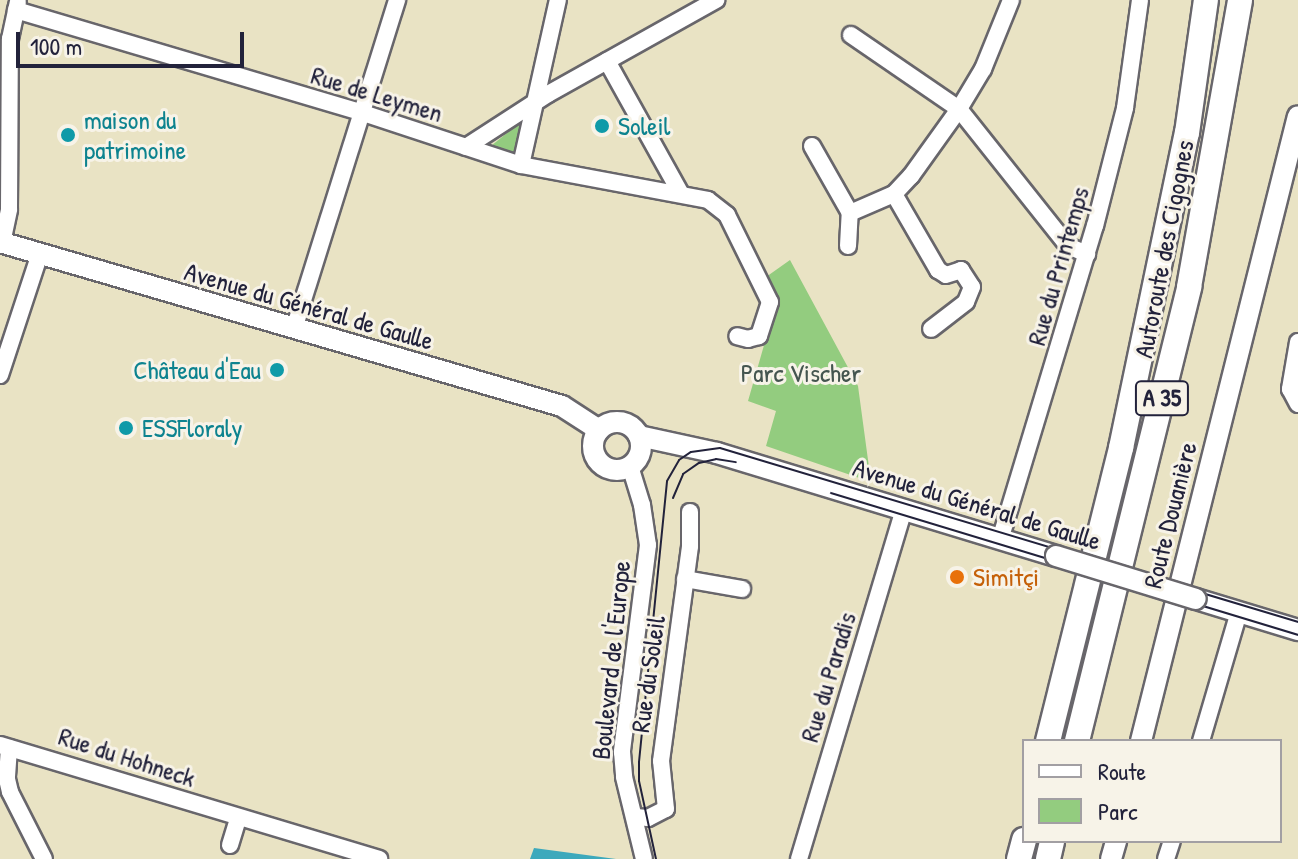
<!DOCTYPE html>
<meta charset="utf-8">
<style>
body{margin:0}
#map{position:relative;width:1298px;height:859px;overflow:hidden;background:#e9e3c4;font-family:"Patrick Hand",sans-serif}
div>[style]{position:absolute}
.green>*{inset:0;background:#93cc7f}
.water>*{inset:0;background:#3da9bc}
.roads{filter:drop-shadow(2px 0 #68666b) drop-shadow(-2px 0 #68666b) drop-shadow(0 2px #68666b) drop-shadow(0 -2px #68666b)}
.minor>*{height:16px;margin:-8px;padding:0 8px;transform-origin:8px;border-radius:8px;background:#fff}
.major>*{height:20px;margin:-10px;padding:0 10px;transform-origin:10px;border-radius:10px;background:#fff}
.major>.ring{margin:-10px;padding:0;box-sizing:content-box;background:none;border:20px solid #fff;border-radius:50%}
.highway>*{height:24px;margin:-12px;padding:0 12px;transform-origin:12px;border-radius:12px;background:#fff}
.tram>*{height:2px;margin:-1px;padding:0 1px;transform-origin:1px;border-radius:1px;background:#22223b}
.bridges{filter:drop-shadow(2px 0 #68666b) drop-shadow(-2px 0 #68666b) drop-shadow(0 2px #68666b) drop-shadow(0 -2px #68666b)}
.major-bridge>*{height:20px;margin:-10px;padding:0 10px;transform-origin:10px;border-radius:10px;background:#fff}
.dots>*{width:22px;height:22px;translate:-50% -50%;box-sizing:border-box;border:4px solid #f7f3e8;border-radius:50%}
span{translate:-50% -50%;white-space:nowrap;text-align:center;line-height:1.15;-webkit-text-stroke:6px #f7f3e8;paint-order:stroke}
.shield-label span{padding:2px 6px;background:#f7f3e8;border:2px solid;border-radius:6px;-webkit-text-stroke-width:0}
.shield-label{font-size:24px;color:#22223b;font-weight:700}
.street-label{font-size:26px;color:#22223b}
.culture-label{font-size:26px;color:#0d838f}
.left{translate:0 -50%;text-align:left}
.right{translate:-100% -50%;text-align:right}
.park-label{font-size:26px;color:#44554f}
.food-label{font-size:26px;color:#c56008}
.legend{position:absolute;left:1022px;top:739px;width:260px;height:104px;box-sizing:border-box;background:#f7f3e8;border:2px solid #a29fa3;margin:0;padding:10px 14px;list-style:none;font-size:24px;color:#22223b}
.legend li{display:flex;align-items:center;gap:16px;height:40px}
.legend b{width:40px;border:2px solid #a29fa3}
.scale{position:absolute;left:16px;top:32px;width:228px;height:36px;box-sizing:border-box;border:4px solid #22223b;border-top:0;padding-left:10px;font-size:24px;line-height:28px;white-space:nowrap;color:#22223b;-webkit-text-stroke:6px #f7f3e8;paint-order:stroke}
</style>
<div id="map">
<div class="green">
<div style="clip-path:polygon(524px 119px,514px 152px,491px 146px)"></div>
<div style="clip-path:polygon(790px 260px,858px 386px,871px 482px,766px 446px,776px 411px,748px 401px,777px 300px,766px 277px)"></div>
</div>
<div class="water">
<div style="clip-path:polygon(534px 848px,616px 859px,530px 859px)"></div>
</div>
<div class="roads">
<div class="minor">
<div style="left:16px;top:10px;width:362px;rotate:16.5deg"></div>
<div style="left:363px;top:113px;width:166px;rotate:18.2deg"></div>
<div style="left:521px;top:165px;width:190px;rotate:10.6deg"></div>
<div style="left:708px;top:200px;width:24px;rotate:38deg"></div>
<div style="left:727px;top:215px;width:97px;rotate:63.7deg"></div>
<div style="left:770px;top:302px;width:36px;rotate:108deg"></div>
<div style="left:759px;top:336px;width:11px;rotate:165deg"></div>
<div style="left:748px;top:339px;width:11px;rotate:-165deg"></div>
<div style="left:851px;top:35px;width:131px;rotate:34.4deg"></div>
<div style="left:959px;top:109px;width:175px;rotate:51.5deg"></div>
<div style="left:1068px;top:246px;width:21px;rotate:23deg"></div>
<div style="left:607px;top:61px;width:152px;rotate:60.9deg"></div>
<div style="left:812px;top:146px;width:77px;rotate:60.4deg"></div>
<div style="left:850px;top:213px;width:48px;rotate:-23.4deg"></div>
<div style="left:894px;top:194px;width:25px;rotate:-47deg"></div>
<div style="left:911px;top:176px;width:82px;rotate:-54.4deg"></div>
<div style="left:959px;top:109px;width:47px;rotate:-59deg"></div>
<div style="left:983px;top:69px;width:74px;rotate:-67.9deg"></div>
<div style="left:466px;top:147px;width:98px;rotate:-32.9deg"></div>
<div style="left:548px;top:94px;width:193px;rotate:-29.2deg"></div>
<div style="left:521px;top:165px;width:169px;rotate:-77.4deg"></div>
<div style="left:894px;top:194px;width:88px;rotate:59.9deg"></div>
<div style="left:938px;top:270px;width:9px;rotate:32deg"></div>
<div style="left:946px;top:275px;width:16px;rotate:-18deg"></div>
<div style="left:961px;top:270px;width:20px;rotate:57deg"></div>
<div style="left:972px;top:287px;width:16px;rotate:112deg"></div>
<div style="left:966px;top:302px;width:44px;rotate:142.4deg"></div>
<div style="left:2px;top:243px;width:35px;rotate:-78deg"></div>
<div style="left:9px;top:209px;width:170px;rotate:-89.7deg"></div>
<div style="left:10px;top:39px;width:38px;rotate:-78deg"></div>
<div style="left:848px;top:246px;width:33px;rotate:-87deg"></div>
<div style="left:294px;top:329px;width:345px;rotate:-72.6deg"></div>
<div style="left:1298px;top:342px;width:48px;rotate:99.7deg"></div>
<div style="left:1290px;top:389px;width:17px;rotate:62deg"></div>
<div style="left:0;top:375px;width:128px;rotate:-71.8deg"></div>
<div style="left:630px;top:466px;width:41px;rotate:72.9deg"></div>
<div style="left:642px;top:505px;width:40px;rotate:81.5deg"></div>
<div style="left:648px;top:545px;width:209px;rotate:97.2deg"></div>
<div style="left:622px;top:752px;width:25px;rotate:85deg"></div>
<div style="left:624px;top:777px;width:84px;rotate:76.3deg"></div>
<div style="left:1000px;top:540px;width:328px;rotate:-73.2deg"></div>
<div style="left:1095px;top:226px;width:122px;rotate:-75.7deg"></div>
<div style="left:1125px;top:108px;width:109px;rotate:-82.1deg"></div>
<div style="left:685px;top:579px;width:58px;rotate:10deg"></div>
<div style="left:1201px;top:741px;width:134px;rotate:-73.6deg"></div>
<div style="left:0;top:745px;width:396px;rotate:16.7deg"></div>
<div style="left:9px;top:748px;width:31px;rotate:94deg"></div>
<div style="left:7px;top:779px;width:13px;rotate:77deg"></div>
<div style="left:10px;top:792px;width:75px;rotate:63.1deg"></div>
<div style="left:635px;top:817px;width:13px;rotate:4deg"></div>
<div style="left:648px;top:818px;width:20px;rotate:-27deg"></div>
<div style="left:666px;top:809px;width:48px;rotate:-95.9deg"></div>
<div style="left:661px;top:761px;width:217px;rotate:-82.3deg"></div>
<div style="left:690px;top:546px;width:34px;rotate:-90deg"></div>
<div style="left:230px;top:845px;width:28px;rotate:-73deg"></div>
<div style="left:799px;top:859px;width:364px;rotate:-73.3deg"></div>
<div style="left:1166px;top:859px;width:19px;rotate:-72deg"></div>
</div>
<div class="major">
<div style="left:0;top:242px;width:585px;rotate:16.27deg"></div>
<div style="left:562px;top:406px;width:44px;rotate:33deg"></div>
<div class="ring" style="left:593px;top:422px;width:28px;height:28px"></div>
<div style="left:639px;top:436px;width:80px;rotate:12.3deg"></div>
<div style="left:717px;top:453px;width:354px;rotate:16.9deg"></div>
<div style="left:1196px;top:599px;width:107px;rotate:16.9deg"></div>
<div style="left:1141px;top:741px;width:644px;rotate:-75.9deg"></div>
<div style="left:1111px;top:859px;width:19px;rotate:-74deg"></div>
</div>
<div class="highway">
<div style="left:1048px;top:741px;width:302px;rotate:-76deg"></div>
<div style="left:1121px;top:448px;width:322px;rotate:-78.2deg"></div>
<div style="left:1187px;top:133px;width:134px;rotate:-81.9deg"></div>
<div style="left:1077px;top:741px;width:468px;rotate:-76.1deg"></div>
<div style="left:1189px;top:287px;width:291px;rotate:-79.9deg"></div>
<div style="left:1019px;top:859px;width:20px;rotate:-75deg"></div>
<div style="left:1048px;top:859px;width:18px;rotate:-77deg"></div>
</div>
</div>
<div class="tram">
<div style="left:831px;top:493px;width:488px;rotate:16.9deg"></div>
<div style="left:673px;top:498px;width:26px;rotate:-67deg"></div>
<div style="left:683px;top:474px;width:19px;rotate:-35deg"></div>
<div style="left:699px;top:463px;width:17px;rotate:-13deg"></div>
<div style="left:716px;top:459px;width:20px;rotate:9deg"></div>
<div style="left:656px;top:859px;width:80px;rotate:-102.3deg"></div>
<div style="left:639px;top:781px;width:19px;rotate:-90deg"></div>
<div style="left:639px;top:762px;width:282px;rotate:-84.3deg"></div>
<div style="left:667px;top:481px;width:24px;rotate:-60deg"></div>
<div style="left:679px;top:460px;width:14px;rotate:-34deg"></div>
<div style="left:691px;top:452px;width:29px;rotate:-8deg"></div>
<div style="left:720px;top:448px;width:604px;rotate:16.75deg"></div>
</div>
<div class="bridges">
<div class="major-bridge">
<div style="left:1056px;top:556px;width:146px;rotate:17.1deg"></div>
</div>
</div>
<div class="dots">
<div style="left:602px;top:126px;background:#0f9aa8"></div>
<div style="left:68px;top:135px;background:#0f9aa8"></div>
<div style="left:277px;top:370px;background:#0f9aa8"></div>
<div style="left:126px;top:428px;background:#0f9aa8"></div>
<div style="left:957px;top:577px;background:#e8710a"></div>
</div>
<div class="shield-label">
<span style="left:1162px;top:398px">A 35</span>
</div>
<div class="street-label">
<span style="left:377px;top:94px;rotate:17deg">Rue de Leymen</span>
<span style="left:1164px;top:249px;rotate:-79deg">Autoroute des Cigognes</span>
<span style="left:1058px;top:266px;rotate:-74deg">Rue du Printemps</span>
<span style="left:309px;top:306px;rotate:16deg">Avenue du Général de Gaulle</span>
<span style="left:977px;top:504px;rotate:17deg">Avenue du Général de Gaulle</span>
<span style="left:1170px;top:515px;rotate:-76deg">Route Douanière</span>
<span style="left:611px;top:660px;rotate:-84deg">Boulevard de l'Europe</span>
<span style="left:648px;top:674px;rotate:-82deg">Rue du Soleil</span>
<span style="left:828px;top:677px;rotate:-73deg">Rue du Paradis</span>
<span style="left:127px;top:757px;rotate:18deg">Rue du Hohneck</span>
</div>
<div class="culture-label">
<span class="left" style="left:84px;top:135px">maison du<br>patrimoine</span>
<span class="left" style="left:618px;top:126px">Soleil</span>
<span class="right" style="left:261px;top:370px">Château d'Eau</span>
<span class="left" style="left:142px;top:428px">ESSFloraly</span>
</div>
<div class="park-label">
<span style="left:801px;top:373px">Parc Vischer</span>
</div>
<div class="food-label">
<span class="left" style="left:973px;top:577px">Simitçi</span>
</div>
<ul class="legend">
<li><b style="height:10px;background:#fff"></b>Route</li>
<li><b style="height:22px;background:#93cc7f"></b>Parc</li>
</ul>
<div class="scale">100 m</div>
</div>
